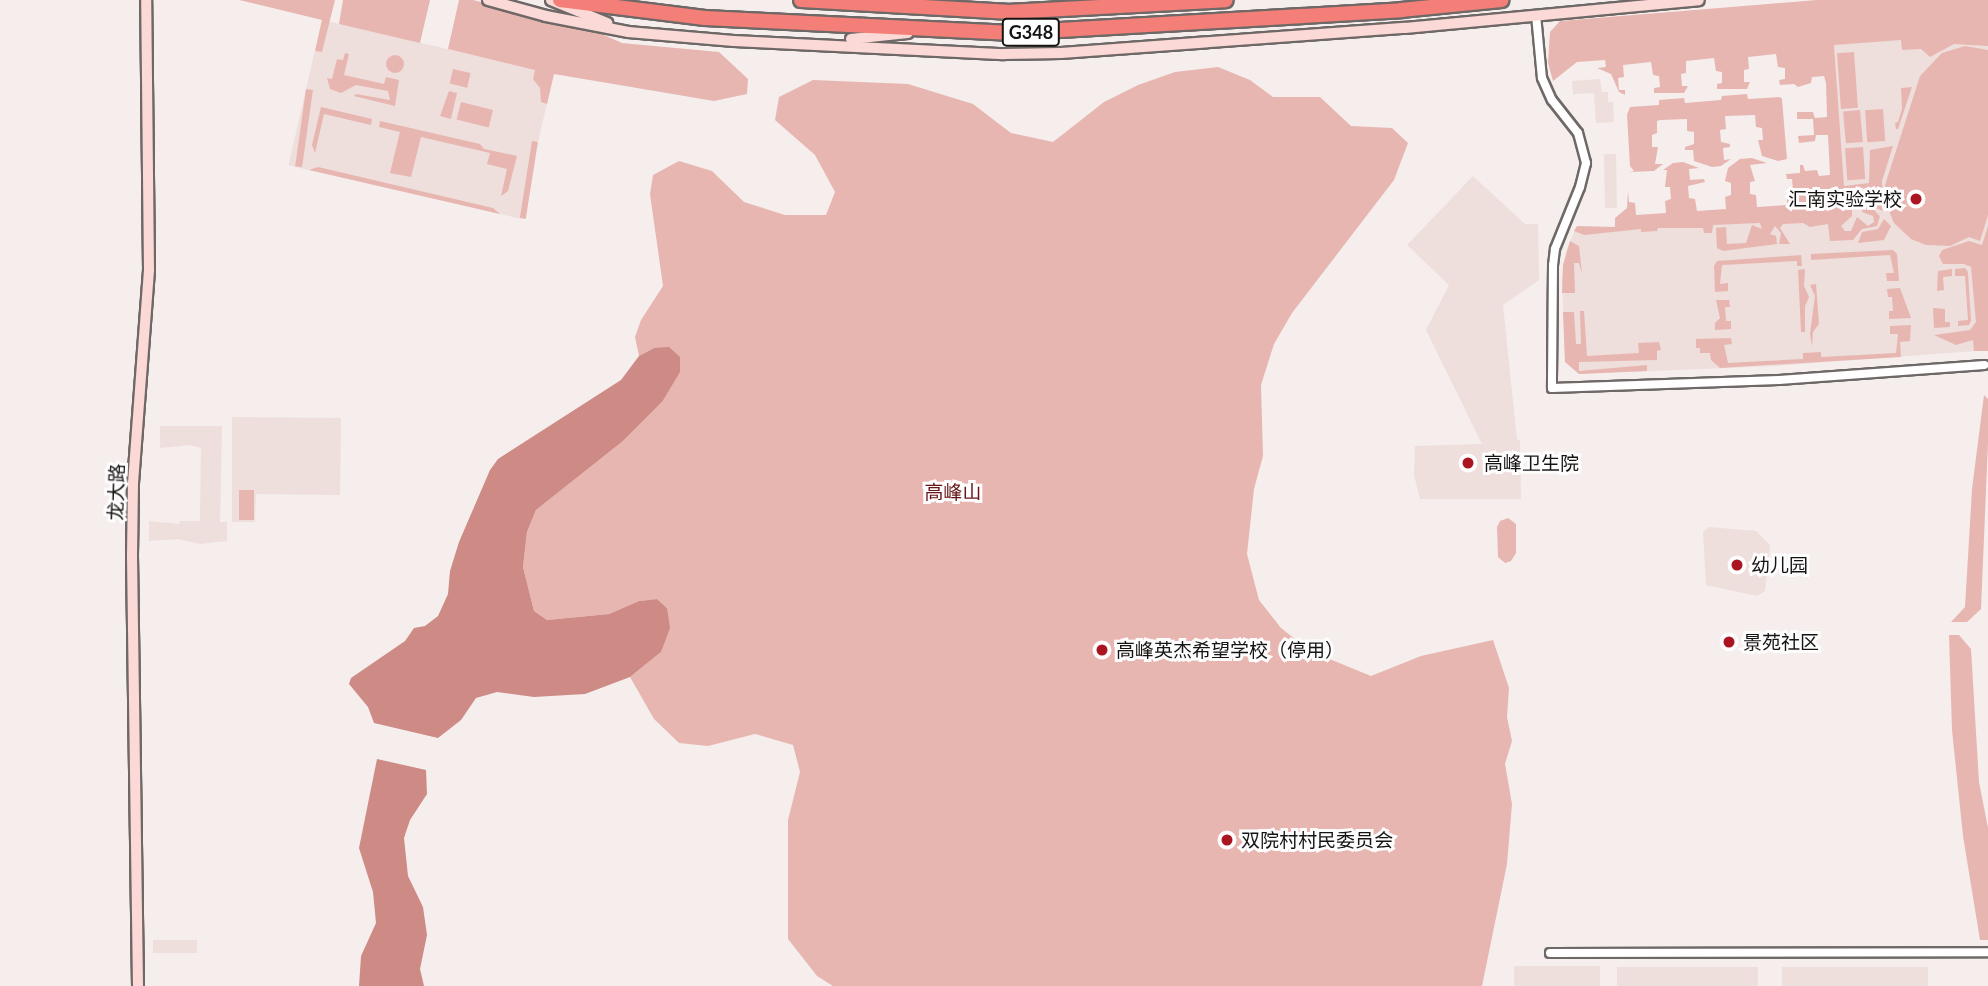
<!DOCTYPE html>
<meta charset="utf-8">
<style>
body{margin:0}
#map{position:relative;width:1988px;height:986px;overflow:hidden;background:#f5eeed;font-family:Lato,"Noto Sans SC",sans-serif}
div>[style]{position:absolute}
.built>*{inset:0;background:#eededc;transform-origin:0 0}
.green>*{inset:0;background:#e8b6b1;transform-origin:0 0}
.round{border-radius:50%}
.water>*{inset:0;background:#ce8a84}
.roads{filter:drop-shadow(2px 0 #6e6867) drop-shadow(-2px 0 #6e6867) drop-shadow(0 2px #6e6867) drop-shadow(0 -2px #6e6867)}
.street>*{height:8px;margin:-4px;padding:0 4px;transform-origin:4px;border-radius:4px;background:#fff}
.secondary>*{height:10px;margin:-5px;padding:0 5px;transform-origin:5px;border-radius:5px;background:#fbd9d6}
.highway>*{height:14px;margin:-7px;padding:0 7px;transform-origin:7px;border-radius:7px;background:#f37f78}
.dots>*{width:19px;height:19px;translate:-50% -50%;box-sizing:border-box;border:4px solid #fefdfd;border-radius:50%}
span{translate:-50% -50%;white-space:nowrap;text-align:center;line-height:1.15;-webkit-text-stroke:6px #fefdfd;paint-order:stroke}
.shield-label span{padding:2px 5px;background:#fefdfd;border:2px solid;border-radius:5px;-webkit-text-stroke-width:0}
.shield-label{font-size:18px;color:#161413;font-weight:700}
.poi-label{font-size:19px;color:#161413}
.right{translate:-100% -50%;text-align:right}
.left{translate:0 -50%;text-align:left}
.street-label{font-size:19px;color:#161413}
.park-label{font-size:19px;color:#651316}
</style>
<div id="map">
<div class="built">
<div style="left:322px;top:20px;width:238px;height:149px;rotate:13deg"></div>
<div style="clip-path:polygon(1988px 34px,1988px 288px,1974px 351px,1774px 366px,1579px 374px,1565px 362px,1562px 276px,1566px 252px,1575px 230px,1845px 212px,1834px 44px)"></div>
<div style="clip-path:polygon(1600px 79px,1602px 92px,1608px 92px,1608px 102px,1613px 102px,1614px 122px,1596px 123px,1594px 93px,1573px 94px,1572px 81px)"></div>
<div style="left:1616px;top:154px;width:54px;height:12px;rotate:89deg"></div>
<div style="clip-path:polygon(1473px 176px,1525px 224px,1538px 224px,1539px 280px,1503px 305px,1517px 440px,1520px 440px,1521px 499px,1420px 499px,1414px 475px,1415px 446px,1482px 444px,1426px 330px,1449px 285px,1407px 245px)"></div>
<div style="clip-path:polygon(232px 417px,341px 418px,340px 495px,256px 494px,255px 522px,232px 522px)"></div>
<div style="clip-path:polygon(160px 426px,222px 426px,220px 522px,227px 522px,227px 541px,200px 544px,178px 539px,149px 541px,149px 521px,179px 524px,180px 521px,200px 521px,201px 448px,190px 445px,160px 448px)"></div>
<div style="clip-path:polygon(1709px 527px,1756px 531px,1770px 545px,1765px 591px,1757px 596px,1706px 585px,1703px 532px)"></div>
<div style="left:153px;top:940px;width:44px;height:13px"></div>
<div style="left:1514px;top:966px;width:86px;height:20px"></div>
<div style="left:1617px;top:967px;width:141px;height:19px"></div>
<div style="left:1928px;top:967px;width:19px;height:146px;rotate:90deg"></div>
</div>
<div class="green">
<div style="clip-path:polygon(239px 0,335px 0,322px 52px,315px 51px,322px 20px)"></div>
<div style="clip-path:polygon(343px 0,430px 0,420px 43px,339px 24px)"></div>
<div style="clip-path:polygon(459px 0,473px 0,595px 31px,622px 43px,719px 52px,748px 79px,747px 94px,714px 101px,554px 74px,547px 104px,541px 102px,540px 88px,533px 79px,535px 70px,448px 49px)"></div>
<div style="clip-path:polygon(1817px 0,1988px 0,1988px 46px,1954px 44px,1930px 57px,1921px 49px,1902px 50px,1901px 40px,1834px 45px,1844px 186px,1869px 183px,1870px 150px,1893px 146px,1882px 181px,1883px 211px,1873px 207px,1873px 194px,1870px 191px,1856px 191px,1852px 197px,1852px 216px,1841px 226px,1845px 231px,1851px 231px,1857px 217px,1868px 226px,1874px 222px,1873px 216px,1862px 212px,1866px 197px,1858px 197px,1858px 209px,1854px 208px,1855px 194px,1867px 192px,1871px 195px,1871px 207px,1880px 216px,1877px 226px,1862px 229px,1853px 240px,1830px 241px,1828px 224px,1810px 227px,1803px 223px,1783px 224px,1780px 228px,1790px 244px,1779px 244px,1781px 233px,1775px 226px,1770px 234px,1776px 236px,1777px 244px,1723px 251px,1717px 248px,1716px 228px,1726px 227px,1727px 244px,1746px 243px,1752px 225px,1762px 229px,1760px 223px,1713px 225px,1712px 233px,1704px 233px,1703px 228px,1658px 228px,1657px 231px,1641px 232px,1641px 229px,1584px 235px,1574px 231px,1577px 226px,1615px 227px,1615px 218px,1627px 208px,1628px 191px,1629px 202px,1635px 203px,1636px 215px,1666px 213px,1665px 201px,1671px 199px,1670px 187px,1665px 187px,1667px 170px,1663px 170px,1673px 163px,1683px 162px,1699px 168px,1689px 169px,1690px 180px,1704px 179px,1705px 182px,1688px 186px,1689px 198px,1695px 199px,1697px 211px,1726px 209px,1725px 197px,1731px 195px,1731px 183px,1725px 181px,1728px 168px,1740px 159px,1752px 158px,1767px 163px,1750px 165px,1755px 181px,1750px 182px,1750px 194px,1756px 195px,1757px 207px,1787px 205px,1787px 193px,1793px 191px,1792px 179px,1787px 179px,1786px 174px,1800px 173px,1800px 165px,1803px 165px,1805px 171px,1817px 170px,1819px 176px,1830px 175px,1828px 135px,1816px 135px,1815px 141px,1799px 143px,1798px 136px,1814px 135px,1813px 119px,1797px 119px,1797px 112px,1813px 112px,1815px 118px,1827px 117px,1826px 83px,1824px 76px,1812px 77px,1811px 83px,1798px 87px,1794px 84px,1780px 85px,1779px 80px,1785px 79px,1785px 68px,1778px 67px,1776px 54px,1748px 57px,1749px 69px,1744px 70px,1744px 82px,1750px 82px,1747px 89px,1717px 89px,1717px 84px,1722px 83px,1722px 72px,1716px 71px,1714px 58px,1686px 61px,1686px 73px,1681px 74px,1682px 86px,1688px 86px,1684px 93px,1654px 93px,1654px 88px,1660px 87px,1659px 76px,1653px 75px,1651px 62px,1623px 65px,1624px 77px,1618px 78px,1619px 90px,1625px 90px,1625px 95px,1619px 92px,1611px 74px,1597px 68px,1606px 67px,1605px 60px,1577px 62px,1553px 81px,1548px 63px,1550px 32px,1560px 21px)"></div>
<div style="clip-path:polygon(1965px 46px,1988px 50px,1988px 215px,1980px 241px,1969px 237px,1950px 246px,1926px 245px,1911px 239px,1894px 223px,1885px 201px,1885px 185px,1920px 76px,1942px 53px)"></div>
<div style="left:1854px;top:52px;width:56px;height:17px;rotate:86deg"></div>
<div style="clip-path:polygon(345px 53px,349px 54px,344px 75px,384px 84px,386px 77px,399px 80px,395px 106px,354px 96px,356px 94px,390px 100px,388px 91px,356px 85px,341px 93px,330px 89px,327px 78px,332px 79px,337px 59px,343px 60px)"></div>
<div class="round" style="left:386px;top:55px;width:18px;height:18px"></div>
<div style="clip-path:polygon(1218px 67px,1250px 80px,1273px 97px,1320px 97px,1351px 126px,1392px 128px,1408px 143px,1394px 180px,1292px 313px,1274px 344px,1261px 385px,1263px 456px,1254px 489px,1247px 554px,1259px 600px,1281px 628px,1310px 651px,1371px 676px,1421px 656px,1493px 640px,1509px 688px,1507px 717px,1512px 741px,1505px 764px,1512px 804px,1507px 864px,1482px 986px,833px 986px,817px 976px,788px 939px,788px 820px,800px 772px,793px 745px,755px 734px,708px 746px,679px 743px,654px 719px,630px 677px,661px 652px,667px 608px,657px 599px,639px 601px,609px 614px,547px 620px,534px 611px,523px 567px,527px 532px,536px 510px,623px 441px,662px 402px,654px 348px,639px 356px,635px 337px,641px 320px,663px 286px,650px 194px,653px 175px,679px 161px,712px 171px,744px 202px,785px 215px,826px 215px,835px 192px,815px 155px,775px 120px,779px 97px,813px 80px,908px 84px,973px 104px,1011px 133px,1053px 142px,1104px 102px,1138px 85px,1175px 72px)"></div>
<div style="left:453px;top:69px;width:18px;height:15px;rotate:13deg"></div>
<div style="clip-path:polygon(1912px 87px,1898px 129px,1896px 129px,1895px 123px,1898px 122px,1902px 109px,1901px 88px)"></div>
<div style="left:306px;top:89px;width:7px;height:78px;rotate:8deg"></div>
<div style="clip-path:polygon(449px 91px,457px 93px,451px 119px,440px 116px)"></div>
<div style="clip-path:polygon(1747px 94px,1748px 99px,1780px 97px,1782px 99px,1787px 159px,1778px 161px,1762px 156px,1758px 140px,1763px 140px,1762px 128px,1756px 127px,1755px 115px,1725px 116px,1726px 129px,1720px 130px,1721px 142px,1730px 144px,1730px 147px,1723px 148px,1724px 160px,1731px 159px,1721px 166px,1712px 167px,1694px 161px,1693px 150px,1685px 150px,1685px 147px,1694px 144px,1694px 132px,1687px 131px,1687px 119px,1660px 120px,1657px 121px,1657px 133px,1652px 135px,1652px 147px,1658px 147px,1655px 164px,1663px 164px,1654px 171px,1629px 172px,1634px 171px,1630px 166px,1627px 115px,1630px 107px,1659px 105px,1659px 100px,1684px 98px,1685px 103px,1721px 100px,1722px 96px)"></div>
<div style="left:461px;top:102px;width:33px;height:18px;rotate:14deg"></div>
<div style="clip-path:polygon(321px 107px,372px 119px,371px 125px,324px 114px,315px 153px,312px 145px)"></div>
<div style="left:1883px;top:109px;width:32px;height:18px;rotate:86deg"></div>
<div style="left:1860px;top:110px;width:32px;height:17px;rotate:85deg"></div>
<div style="clip-path:polygon(380px 121px,480px 144px,484px 149px,517px 156px,508px 191px,501px 196px,507px 169px,487px 164px,490px 153px,421px 137px,411px 177px,390px 173px,400px 132px,379px 127px)"></div>
<div style="left:532px;top:141px;width:6px;height:78px;rotate:9deg"></div>
<div style="left:1863px;top:147px;width:32px;height:18px;rotate:86deg"></div>
<div style="clip-path:polygon(318px 167px,493px 208px,500px 214px,309px 170px)"></div>
<div style="clip-path:polygon(1884px 219px,1891px 226px,1884px 240px,1858px 243px,1862px 232px,1878px 229px)"></div>
<div style="clip-path:polygon(1988px 226px,1988px 351px,1974px 351px,1973px 340px,1956px 345px,1934px 335px,1970px 330px,1976px 322px,1971px 267px,1964px 264px,1943px 264px,1939px 256px,1942px 250px,1969px 241px,1982px 245px)"></div>
<div style="clip-path:polygon(1570px 241px,1579px 246px,1582px 274px,1579px 263px,1574px 263px,1575px 293px,1562px 293px,1563px 265px)"></div>
<div style="clip-path:polygon(1893px 250px,1897px 254px,1899px 281px,1887px 281px,1886px 273px,1894px 273px,1890px 255px,1811px 260px,1811px 254px)"></div>
<div style="clip-path:polygon(1801px 255px,1802px 266px,1797px 266px,1797px 261px,1722px 265px,1720px 284px,1728px 283px,1728px 291px,1715px 292px,1714px 266px,1717px 261px)"></div>
<div style="clip-path:polygon(1965px 268px,1968px 272px,1971px 321px,1969px 325px,1958px 326px,1958px 321px,1968px 320px,1965px 276px,1955px 276px,1955px 269px)"></div>
<div style="clip-path:polygon(1805px 269px,1804px 286px,1809px 297px,1805px 306px,1805px 332px,1801px 332px,1798px 270px)"></div>
<div style="clip-path:polygon(1952px 269px,1952px 276px,1943px 277px,1944px 290px,1937px 291px,1938px 271px)"></div>
<div style="clip-path:polygon(1816px 284px,1819px 324px,1813px 332px,1812px 346px,1810px 334px,1815px 296px,1810px 285px)"></div>
<div style="clip-path:polygon(1900px 288px,1911px 318px,1889px 319px,1889px 311px,1893px 311px,1892px 297px,1888px 297px,1887px 289px)"></div>
<div style="clip-path:polygon(1716px 300px,1729px 300px,1730px 307px,1725px 307px,1726px 321px,1731px 321px,1731px 329px,1715px 330px,1715px 323px,1720px 318px)"></div>
<div style="clip-path:polygon(1933px 308px,1945px 309px,1945px 322px,1950px 322px,1950px 327px,1934px 328px)"></div>
<div style="clip-path:polygon(1580px 311px,1584px 311px,1587px 356px,1639px 353px,1638px 343px,1659px 342px,1661px 350px,1657px 351px,1657px 360px,1579px 362px,1579px 371px,1647px 365px,1647px 371px,1579px 374px,1565px 362px,1563px 312px,1574px 312px,1576px 344px,1581px 344px)"></div>
<div style="clip-path:polygon(1911px 325px,1910px 341px,1900px 342px,1901px 357px,1720px 368px,1711px 360px,1710px 353px,1700px 353px,1700px 348px,1696px 348px,1696px 339px,1731px 338px,1732px 344px,1724px 345px,1728px 363px,1803px 359px,1803px 353px,1821px 352px,1821px 357px,1896px 353px,1898px 334px,1890px 334px,1890px 326px)"></div>
<div style="clip-path:polygon(1984px 395px,1988px 399px,1988px 443px,1981px 609px,1967px 622px,1951px 622px,1965px 607px,1972px 489px)"></div>
<div style="left:239px;top:490px;width:15px;height:30px"></div>
<div style="clip-path:polygon(1508px 518px,1516px 524px,1516px 553px,1511px 561px,1505px 563px,1498px 557px,1497px 527px,1500px 521px)"></div>
<div style="clip-path:polygon(1949px 635px,1959px 635px,1971px 649px,1979px 782px,1988px 828px,1988px 940px,1980px 940px,1963px 836px,1952px 730px)"></div>
</div>
<div class="water">
<div style="clip-path:polygon(669px 347px,680px 357px,680px 372px,662px 402px,623px 441px,536px 510px,527px 532px,523px 567px,534px 611px,547px 620px,609px 614px,639px 601px,657px 599px,667px 608px,670px 628px,661px 652px,630px 677px,585px 694px,534px 697px,497px 692px,476px 698px,461px 720px,438px 738px,374px 723px,368px 707px,349px 684px,351px 678px,405px 641px,414px 628px,425px 626px,438px 616px,448px 594px,450px 571px,459px 542px,490px 470px,498px 459px,621px 380px,639px 356px,654px 348px)"></div>
<div style="clip-path:polygon(377px 759px,426px 770px,427px 794px,410px 820px,404px 838px,408px 876px,423px 907px,427px 935px,420px 969px,424px 986px,359px 986px,361px 956px,376px 923px,373px 892px,359px 848px)"></div>
</div>
<div class="roads">
<div class="street">
<div style="left:1536px;top:15px;width:63px;rotate:84.6deg"></div>
<div style="left:1542px;top:78px;width:24px;rotate:66deg"></div>
<div style="left:1552px;top:100px;width:42px;rotate:51.8deg"></div>
<div style="left:1578px;top:133px;width:31px;rotate:75deg"></div>
<div style="left:1586px;top:163px;width:25px;rotate:104deg"></div>
<div style="left:1580px;top:187px;width:67px;rotate:112deg"></div>
<div style="left:1555px;top:249px;width:16px;rotate:97deg"></div>
<div style="left:1553px;top:265px;width:123px;rotate:90.5deg"></div>
<div style="left:1552px;top:388px;width:227px;rotate:-2deg"></div>
<div style="left:1779px;top:380px;width:206px;rotate:-4.2deg"></div>
<div style="left:1550px;top:953px;width:438px;rotate:-0.1deg"></div>
</div>
<div class="secondary">
<div style="left:488px;top:0;width:60px;rotate:15.4deg"></div>
<div style="left:546px;top:16px;width:84px;rotate:11deg"></div>
<div style="left:628px;top:32px;width:106px;rotate:4.9deg"></div>
<div style="left:734px;top:41px;width:270px;rotate:2.8deg"></div>
<div style="left:1004px;top:54px;width:57px;rotate:-1deg"></div>
<div style="left:1061px;top:53px;width:345px;rotate:-4.2deg"></div>
<div style="left:1405px;top:28px;width:295px;rotate:-5.4deg"></div>
<div style="left:551px;top:0;width:61px;rotate:22.3deg"></div>
<div style="left:851px;top:39px;width:57px;rotate:-6deg"></div>
<div style="left:138px;top:986px;width:431px;rotate:-90.8deg"></div>
<div style="left:132px;top:555px;width:72px;rotate:-89.2deg"></div>
<div style="left:133px;top:483px;width:214px;rotate:-85.7deg"></div>
<div style="left:149px;top:270px;width:270px;rotate:-90.6deg"></div>
</div>
<div class="highway">
<div style="left:560px;top:0;width:146px;rotate:7.1deg"></div>
<div style="left:705px;top:18px;width:303px;rotate:2.8deg"></div>
<div style="left:1008px;top:33px;width:394px;rotate:-3.3deg"></div>
<div style="left:1401px;top:10px;width:101px;rotate:-5.7deg"></div>
<div style="left:801px;top:0;width:206px;rotate:3.3deg"></div>
<div style="left:1007px;top:12px;width:219px;rotate:-3.1deg"></div>
</div>
</div>
<div class="dots">
<div style="left:1916px;top:199px;background:#aa1521"></div>
<div style="left:1468px;top:463px;background:#aa1521"></div>
<div style="left:1737px;top:565px;background:#aa1521"></div>
<div style="left:1729px;top:642px;background:#aa1521"></div>
<div style="left:1102px;top:650px;background:#aa1521"></div>
<div style="left:1227px;top:840px;background:#aa1521"></div>
</div>
<div class="shield-label">
<span style="left:1031px;top:32px">G348</span>
</div>
<div class="poi-label">
<span class="right" style="left:1902px;top:199px">汇南实验学校</span>
<span class="left" style="left:1484px;top:463px">高峰卫生院</span>
<span class="left" style="left:1751px;top:565px">幼儿园</span>
<span class="left" style="left:1743px;top:642px">景苑社区</span>
<span class="left" style="left:1116px;top:650px">高峰英杰希望学校（停用）</span>
<span class="left" style="left:1241px;top:840px">双院村村民委员会</span>
</div>
<div class="street-label">
<span style="left:116px;top:492px;rotate:-88deg">龙大路</span>
</div>
<div class="park-label">
<span style="left:953px;top:492px">高峰山</span>
</div>
</div>
